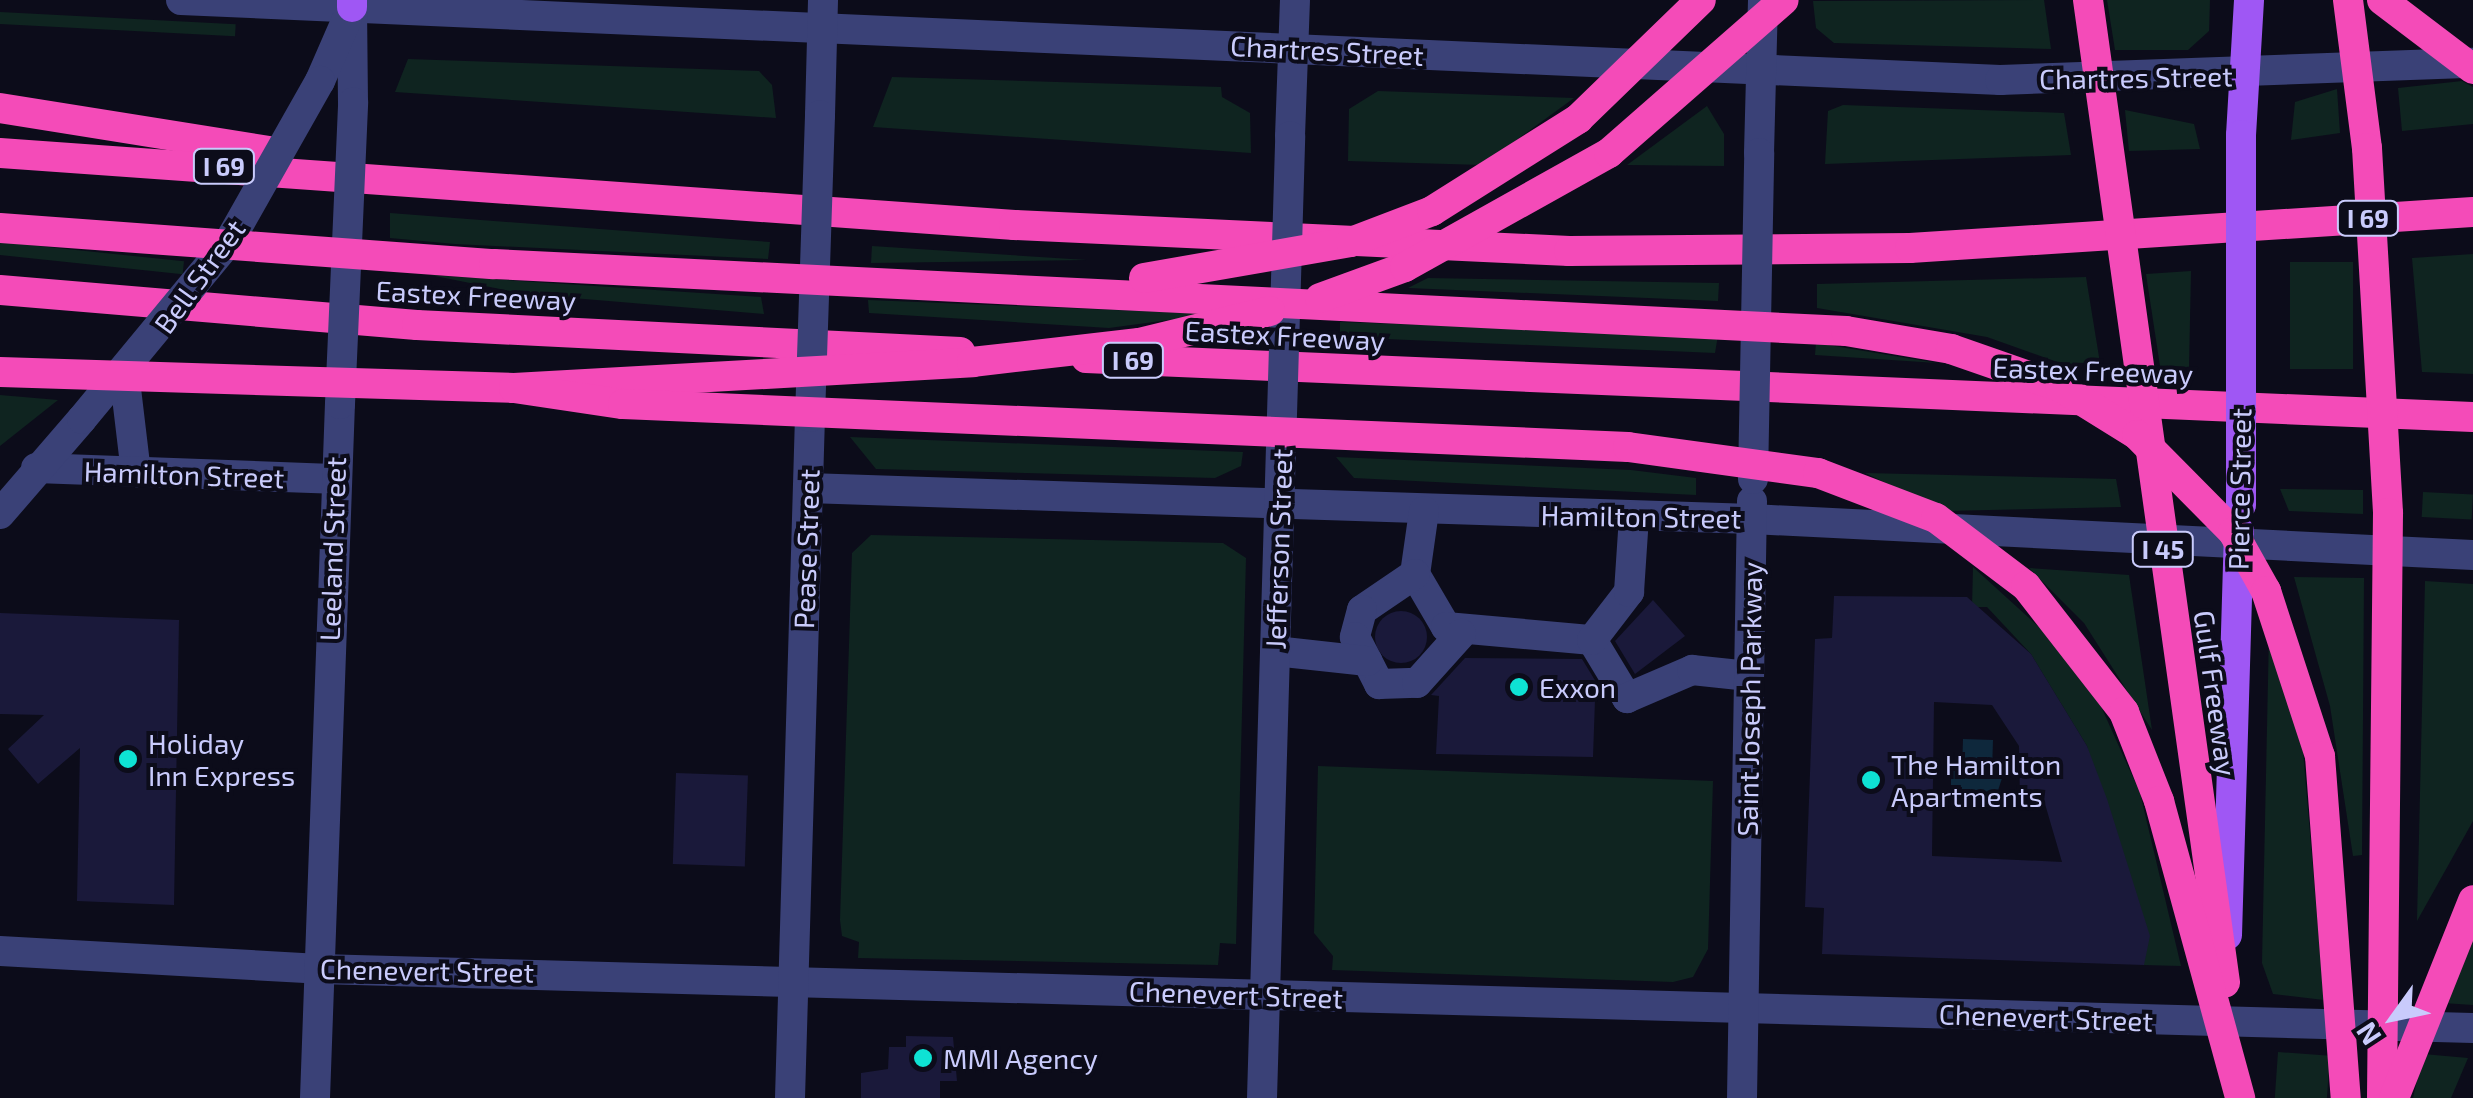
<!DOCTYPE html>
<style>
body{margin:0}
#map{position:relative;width:2473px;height:1098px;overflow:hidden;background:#0c0c1a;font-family:"Exo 2",sans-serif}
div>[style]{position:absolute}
.green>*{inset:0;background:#0f2420;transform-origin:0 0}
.water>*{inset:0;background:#0e283c}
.building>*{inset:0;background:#1a193a;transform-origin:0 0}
.round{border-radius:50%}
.minor>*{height:30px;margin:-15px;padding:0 15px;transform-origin:15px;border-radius:15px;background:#3a4177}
.major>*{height:30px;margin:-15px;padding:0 15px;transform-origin:15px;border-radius:15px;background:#9f57f4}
.highway>*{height:30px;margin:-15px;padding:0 15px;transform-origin:15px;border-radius:15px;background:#f44bb8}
.minor-bridge>*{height:30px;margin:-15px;padding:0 15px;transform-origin:15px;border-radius:15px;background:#3a4177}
.major-bridge>*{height:30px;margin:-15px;padding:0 15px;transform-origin:15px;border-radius:15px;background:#9f57f4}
.highway-bridge>*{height:30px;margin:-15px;padding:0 15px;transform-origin:15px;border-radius:15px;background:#f44bb8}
.dots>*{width:28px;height:28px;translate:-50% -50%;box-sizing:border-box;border:5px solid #0c0c1a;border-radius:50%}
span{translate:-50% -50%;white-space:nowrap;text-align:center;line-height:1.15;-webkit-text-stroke:8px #0c0c1a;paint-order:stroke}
.shield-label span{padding:2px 8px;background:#0c0c1a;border:2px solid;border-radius:8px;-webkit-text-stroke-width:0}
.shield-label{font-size:25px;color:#c9cbfc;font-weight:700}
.street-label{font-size:28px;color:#c9cbfc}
.poi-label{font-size:28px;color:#c9cbfc}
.left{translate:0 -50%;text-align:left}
.north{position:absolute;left:2343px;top:968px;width:100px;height:100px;-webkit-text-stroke:8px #0c0c1a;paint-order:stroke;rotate:237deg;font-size:28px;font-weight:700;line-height:40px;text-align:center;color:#c9cbfc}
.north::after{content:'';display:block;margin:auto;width:35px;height:45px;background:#c9cbfc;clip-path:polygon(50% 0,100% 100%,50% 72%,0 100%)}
</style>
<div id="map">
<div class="green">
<div style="clip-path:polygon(2044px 0,2051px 49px,1834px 43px,1816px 28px,1813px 1px)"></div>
<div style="clip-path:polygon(2107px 0,2210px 0,2209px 31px,2188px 50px,2115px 50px)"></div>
<div style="left:0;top:12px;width:236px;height:12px;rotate:3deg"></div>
<div style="clip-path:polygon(408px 59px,759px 71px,772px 85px,776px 118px,395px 92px)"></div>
<div style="clip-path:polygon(892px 77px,1221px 87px,1222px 97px,1250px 113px,1251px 153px,873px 127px)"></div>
<div style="clip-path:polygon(2462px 81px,2473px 87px,2473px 124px,2402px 131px,2398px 88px)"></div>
<div style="clip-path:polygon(2337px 89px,2340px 133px,2291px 140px,2295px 102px)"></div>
<div style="clip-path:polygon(1378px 91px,1574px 98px,1482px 165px,1348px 161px,1349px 109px)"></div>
<div style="clip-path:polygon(1843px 105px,2064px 113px,2071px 155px,1825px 164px,1828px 111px)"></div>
<div style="clip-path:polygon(1707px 106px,1724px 134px,1724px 166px,1627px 165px)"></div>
<div style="clip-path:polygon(2125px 110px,2194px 124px,2200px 149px,2129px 151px)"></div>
<div style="clip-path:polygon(390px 213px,770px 242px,768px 259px,455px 244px,390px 238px)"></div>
<div style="left:0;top:242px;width:185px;height:13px;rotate:6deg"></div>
<div style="clip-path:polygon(872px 246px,1087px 260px,871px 263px)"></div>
<div style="clip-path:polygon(2473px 254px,2473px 374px,2422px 372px,2412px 258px)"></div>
<div style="left:2290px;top:262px;width:63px;height:107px"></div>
<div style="clip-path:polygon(2191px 271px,2189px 367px,2160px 366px,2146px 274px)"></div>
<div style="clip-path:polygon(430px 275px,761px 297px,764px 314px,525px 294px)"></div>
<div style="clip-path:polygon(2086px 277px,2100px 363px,2063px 364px,1987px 337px,1817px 308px,1817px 284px)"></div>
<div style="clip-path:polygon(1428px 278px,1719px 283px,1718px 301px,1408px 288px)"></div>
<div style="clip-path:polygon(868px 300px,1213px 314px,1109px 328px,869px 313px)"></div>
<div style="clip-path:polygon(1340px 322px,1718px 335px,1715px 353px,1340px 337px)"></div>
<div style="clip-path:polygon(1816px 343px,1937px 363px,1815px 355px)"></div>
<div style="clip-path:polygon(0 395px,58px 400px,0 446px)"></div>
<div style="clip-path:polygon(850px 437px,1243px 452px,1241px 466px,1215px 478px,876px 469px)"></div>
<div style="clip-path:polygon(1336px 457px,1631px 470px,1696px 478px,1696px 495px,1354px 478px)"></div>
<div style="clip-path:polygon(1865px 473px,2116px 479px,2121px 507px,1945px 511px)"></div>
<div style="clip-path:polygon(2280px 489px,2363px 490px,2363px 514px,2289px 511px)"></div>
<div style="left:2423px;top:492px;width:50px;height:25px;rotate:3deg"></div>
<div style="clip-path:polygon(871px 535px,1223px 543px,1246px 558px,1236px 944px,1220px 943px,1218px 965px,858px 958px,859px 942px,842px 936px,840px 920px,852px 553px)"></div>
<div style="clip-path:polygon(1973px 567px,2062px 648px,2099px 702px,2140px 793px,2181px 966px,2144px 965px,2087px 746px,2031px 654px,1987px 607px,1972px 607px)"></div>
<div style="clip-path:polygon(2029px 568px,2129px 575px,2152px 730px,2084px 623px)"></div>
<div style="clip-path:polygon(2294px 577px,2364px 578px,2362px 855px,2353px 856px,2330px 706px)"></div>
<div style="clip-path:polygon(2425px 581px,2473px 584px,2473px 821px,2417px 921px)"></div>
<div style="clip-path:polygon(2269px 634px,2303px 751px,2324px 1000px,2273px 994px,2262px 963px)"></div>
<div style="clip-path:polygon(1318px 766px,1713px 781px,1708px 949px,1693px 977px,1673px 982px,1332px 970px,1333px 956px,1314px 933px)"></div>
<div style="clip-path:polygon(2473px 938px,2473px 1005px,2443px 1003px)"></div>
<div style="left:2278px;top:1052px;width:52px;height:46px;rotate:4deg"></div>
<div style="clip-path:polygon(2423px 1054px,2468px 1058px,2451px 1098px,2413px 1098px)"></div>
</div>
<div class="water">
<div style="clip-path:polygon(1963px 739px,1993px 740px,1992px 772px,2004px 772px,1992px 809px,1961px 808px,1962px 787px,1951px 787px,1951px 771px,1962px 771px)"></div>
</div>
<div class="building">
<div style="clip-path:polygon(evenodd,1834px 596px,1967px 597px,2031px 654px,2087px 746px,2107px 799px,2150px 936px,2144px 965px,1822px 954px,1824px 908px,1805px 907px,1815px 639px,1832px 638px,1834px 596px,1934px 702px,1992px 705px,2019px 746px,2020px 802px,2045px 804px,2062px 862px,1932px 856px,1934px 702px)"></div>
<div style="clip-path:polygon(1653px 600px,1685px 636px,1635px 674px,1615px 641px)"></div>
<div class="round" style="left:1375px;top:611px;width:52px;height:52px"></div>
<div style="clip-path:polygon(0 613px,179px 620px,174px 905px,77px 901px,80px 748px,38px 784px,8px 749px,44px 715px,0 714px)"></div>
<div style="clip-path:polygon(1465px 658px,1582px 659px,1607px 700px,1595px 700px,1593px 757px,1436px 754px,1439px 696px,1431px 695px)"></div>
<div style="left:676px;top:773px;width:72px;height:91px;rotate:2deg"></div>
<div style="clip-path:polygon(906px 1036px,953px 1037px,957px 1081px,940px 1081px,940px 1098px,861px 1098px,861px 1073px,888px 1069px,889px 1047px,906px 1047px)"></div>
</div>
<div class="minor">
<div style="left:181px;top:0;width:1821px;rotate:2.52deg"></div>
<div style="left:2000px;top:80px;width:473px;rotate:-2.1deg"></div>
<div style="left:352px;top:7px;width:95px;rotate:89.4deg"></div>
<div style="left:320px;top:81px;width:68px;rotate:-66.5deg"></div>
<div style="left:820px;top:115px;width:115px;rotate:-88.5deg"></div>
<div style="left:1290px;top:136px;width:136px;rotate:-87.9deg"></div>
<div style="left:1759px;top:153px;width:152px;rotate:-88.5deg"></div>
<div style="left:124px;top:372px;width:101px;rotate:83.2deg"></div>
<div style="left:36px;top:468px;width:297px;rotate:2.1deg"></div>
<div style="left:808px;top:488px;width:945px;rotate:1.88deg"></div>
<div style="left:1752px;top:519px;width:722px;rotate:2.86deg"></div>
<div style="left:1424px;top:511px;width:64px;rotate:98.1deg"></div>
<div style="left:1415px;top:574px;width:61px;rotate:59.7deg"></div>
<div style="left:1446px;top:627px;width:147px;rotate:5.1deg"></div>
<div style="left:1592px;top:640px;width:68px;rotate:58.9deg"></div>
<div style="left:1627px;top:698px;width:71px;rotate:-23.3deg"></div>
<div style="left:1692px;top:670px;width:57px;rotate:6deg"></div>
<div style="left:0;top:514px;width:125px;rotate:-49.2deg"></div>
<div style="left:1415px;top:574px;width:64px;rotate:145.8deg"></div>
<div style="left:1362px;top:610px;width:28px;rotate:105deg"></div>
<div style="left:1355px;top:637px;width:53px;rotate:62.9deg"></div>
<div style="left:1379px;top:684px;width:38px;rotate:-2deg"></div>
<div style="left:1417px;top:683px;width:66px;rotate:-48.1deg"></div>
<div style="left:1592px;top:640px;width:61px;rotate:-52.4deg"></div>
<div style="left:1629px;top:592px;width:76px;rotate:-86.2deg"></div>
<div style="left:1275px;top:651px;width:93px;rotate:6.2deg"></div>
<div style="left:0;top:951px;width:320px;rotate:3.2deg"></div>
<div style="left:319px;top:969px;width:2155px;rotate:1.57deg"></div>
<div style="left:315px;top:1098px;width:694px;rotate:-87.94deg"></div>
<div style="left:790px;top:1098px;width:681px;rotate:-88.32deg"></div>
<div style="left:1262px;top:1098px;width:650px;rotate:-88.33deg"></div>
<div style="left:1742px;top:1098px;width:597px;rotate:-89.04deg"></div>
</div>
<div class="major">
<div style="left:352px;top:7px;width:7px;rotate:-90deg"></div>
<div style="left:2241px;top:135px;width:135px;rotate:-86.6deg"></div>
<div style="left:2227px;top:935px;width:404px;rotate:-88.3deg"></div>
</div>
<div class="highway">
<div style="left:0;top:108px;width:279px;rotate:9.1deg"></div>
<div style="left:0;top:153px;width:1017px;rotate:4.06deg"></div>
<div style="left:1014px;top:225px;width:556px;rotate:2.68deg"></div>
<div style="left:1569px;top:251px;width:341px;rotate:-0.5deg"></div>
<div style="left:1910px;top:248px;width:564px;rotate:-3.66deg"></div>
<div style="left:0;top:290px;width:418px;rotate:4.8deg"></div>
<div style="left:417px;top:325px;width:544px;rotate:2.85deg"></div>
<div style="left:1086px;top:358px;width:1388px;rotate:2.44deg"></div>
</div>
<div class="minor-bridge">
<div style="left:340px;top:404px;width:302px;rotate:-87.5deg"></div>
<div style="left:810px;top:417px;width:302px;rotate:-88.1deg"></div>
<div style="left:82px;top:419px;width:232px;rotate:-50.4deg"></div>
<div style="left:230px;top:240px;width:183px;rotate:-60.5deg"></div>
<div style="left:1281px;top:448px;width:312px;rotate:-88.3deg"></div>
<div style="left:1753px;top:479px;width:326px;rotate:-88.9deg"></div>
</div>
<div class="major-bridge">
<div style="left:2241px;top:135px;width:370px;rotate:90deg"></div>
</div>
<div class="highway-bridge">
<div style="left:2088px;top:0;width:992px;rotate:82.06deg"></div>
<div style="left:2348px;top:0;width:149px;rotate:82.7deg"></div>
<div style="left:2367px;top:148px;width:366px;rotate:86.7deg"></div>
<div style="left:2388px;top:513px;width:585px;rotate:90.59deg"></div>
<div style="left:2382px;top:0;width:114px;rotate:37.2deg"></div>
<div style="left:0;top:228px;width:495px;rotate:4.2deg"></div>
<div style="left:494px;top:264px;width:1354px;rotate:2.84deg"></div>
<div style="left:1846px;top:331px;width:107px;rotate:9.7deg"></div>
<div style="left:1951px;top:349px;width:115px;rotate:19.2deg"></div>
<div style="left:2060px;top:387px;width:91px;rotate:31.9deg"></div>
<div style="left:2137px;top:435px;width:136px;rotate:45.3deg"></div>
<div style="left:2233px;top:532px;width:68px;rotate:60.8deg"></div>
<div style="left:2266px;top:591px;width:174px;rotate:71.9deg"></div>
<div style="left:2320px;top:756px;width:343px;rotate:85.7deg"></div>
<div style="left:1144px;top:278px;width:210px;rotate:-9.9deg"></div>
<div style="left:1351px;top:242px;width:87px;rotate:-20.9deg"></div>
<div style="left:1432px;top:211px;width:173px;rotate:-32.2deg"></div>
<div style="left:1578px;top:119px;width:171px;rotate:-44.1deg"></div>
<div style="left:1320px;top:298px;width:90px;rotate:-20deg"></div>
<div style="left:1405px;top:267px;width:234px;rotate:-29.2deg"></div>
<div style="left:1609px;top:153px;width:232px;rotate:-41.2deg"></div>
<div style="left:0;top:372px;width:514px;rotate:1.78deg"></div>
<div style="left:514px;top:388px;width:459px;rotate:-3.2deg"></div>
<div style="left:972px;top:362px;width:168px;rotate:-6.5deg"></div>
<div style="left:1139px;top:343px;width:135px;rotate:-13.7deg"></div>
<div style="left:514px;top:388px;width:110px;rotate:8.4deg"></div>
<div style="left:623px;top:404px;width:1006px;rotate:2.45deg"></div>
<div style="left:1628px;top:447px;width:192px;rotate:7.8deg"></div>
<div style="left:1818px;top:473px;width:126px;rotate:20.9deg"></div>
<div style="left:1936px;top:518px;width:113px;rotate:37.1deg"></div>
<div style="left:2026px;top:586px;width:160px;rotate:52.1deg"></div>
<div style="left:2124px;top:712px;width:96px;rotate:68.5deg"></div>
<div style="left:2159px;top:801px;width:308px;rotate:74.7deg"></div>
<div style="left:2394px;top:1098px;width:213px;rotate:-68.2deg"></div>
</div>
<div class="dots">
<div style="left:1519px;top:687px;background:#0ee2d4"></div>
<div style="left:128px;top:759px;background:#0ee2d4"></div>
<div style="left:1871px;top:780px;background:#0ee2d4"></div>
<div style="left:923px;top:1058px;background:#0ee2d4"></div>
</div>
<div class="shield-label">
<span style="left:224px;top:166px">I 69</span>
<span style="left:2368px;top:218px">I 69</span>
<span style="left:1133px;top:360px">I 69</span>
<span style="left:2163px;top:549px">I 45</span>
</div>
<div class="street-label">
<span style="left:1327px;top:50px;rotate:3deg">Chartres Street</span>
<span style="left:2136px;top:77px;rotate:-1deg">Chartres Street</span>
<span style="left:199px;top:276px;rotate:-54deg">Bell Street</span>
<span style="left:476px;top:295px;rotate:3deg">Eastex Freeway</span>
<span style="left:1285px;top:335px;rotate:3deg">Eastex Freeway</span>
<span style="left:2093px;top:370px;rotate:2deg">Eastex Freeway</span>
<span style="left:184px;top:474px;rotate:2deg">Hamilton Street</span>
<span style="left:2239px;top:489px;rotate:-89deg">Pierce Street</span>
<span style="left:1641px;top:516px;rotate:1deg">Hamilton Street</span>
<span style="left:332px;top:549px;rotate:-88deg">Leeland Street</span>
<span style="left:806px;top:549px;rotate:-88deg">Pease Street</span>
<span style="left:1278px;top:549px;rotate:-88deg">Jefferson Street</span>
<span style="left:2216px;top:693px;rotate:82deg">Gulf Freeway</span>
<span style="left:1749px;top:699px;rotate:-89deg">Saint Joseph Parkway</span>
<span style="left:427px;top:970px;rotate:1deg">Chenevert Street</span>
<span style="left:1236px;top:994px;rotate:2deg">Chenevert Street</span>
<span style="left:2046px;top:1017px;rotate:2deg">Chenevert Street</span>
</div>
<div class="poi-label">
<span class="left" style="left:1539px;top:687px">Exxon</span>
<span class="left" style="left:148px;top:759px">Holiday<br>Inn Express</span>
<span class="left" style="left:1891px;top:780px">The Hamilton<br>Apartments</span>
<span class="left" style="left:943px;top:1058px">MMI Agency</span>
</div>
<div class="north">N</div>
</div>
